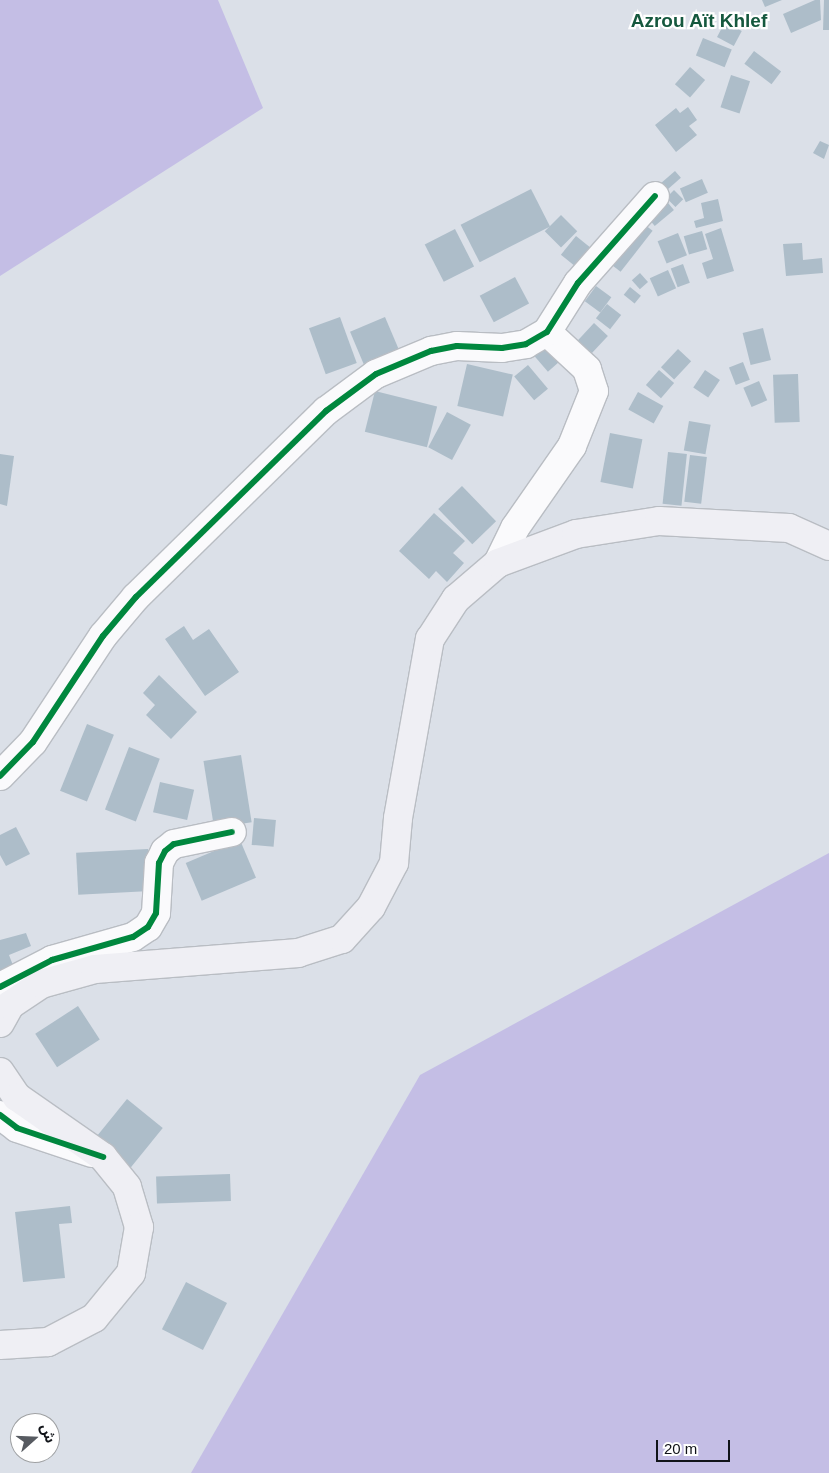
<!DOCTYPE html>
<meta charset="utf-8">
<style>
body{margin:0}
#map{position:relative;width:829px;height:1473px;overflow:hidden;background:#dbe0e8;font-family:Helvetica,"Noto Sans Arabic",sans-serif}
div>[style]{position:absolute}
.green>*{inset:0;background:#c4bee5}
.building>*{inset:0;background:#adbdc9;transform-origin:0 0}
.roads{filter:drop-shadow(1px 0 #b9bdc3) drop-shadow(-1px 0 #b9bdc3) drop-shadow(0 1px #b9bdc3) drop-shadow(0 -1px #b9bdc3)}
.minor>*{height:28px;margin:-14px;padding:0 14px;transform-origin:14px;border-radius:14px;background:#fafafc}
.major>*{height:28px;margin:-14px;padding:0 14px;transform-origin:14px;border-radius:14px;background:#efeff4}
.cycleway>*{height:6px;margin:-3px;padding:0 3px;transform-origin:3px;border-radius:3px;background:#00873e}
span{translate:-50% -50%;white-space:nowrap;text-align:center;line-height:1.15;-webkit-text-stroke:4.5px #fff;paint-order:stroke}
.quarter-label{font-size:19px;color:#15583e;font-weight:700}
.north{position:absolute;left:10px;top:1413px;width:50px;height:50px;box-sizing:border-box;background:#fff;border:1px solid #9fa1a3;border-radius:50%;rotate:70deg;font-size:14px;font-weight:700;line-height:20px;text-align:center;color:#101318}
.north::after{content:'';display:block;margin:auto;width:18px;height:22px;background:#575b61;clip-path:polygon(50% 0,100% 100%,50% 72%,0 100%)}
.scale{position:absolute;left:656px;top:1440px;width:74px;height:22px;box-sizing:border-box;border:2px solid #101318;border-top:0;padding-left:6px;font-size:15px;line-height:18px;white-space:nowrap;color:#101318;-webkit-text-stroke:4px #fff;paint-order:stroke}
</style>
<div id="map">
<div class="green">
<div style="clip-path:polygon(0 0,218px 0,263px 108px,0 276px)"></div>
<div style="clip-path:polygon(829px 853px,829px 1473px,191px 1473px,420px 1075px)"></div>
</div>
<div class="building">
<div style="clip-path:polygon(762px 0,782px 0,765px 7px)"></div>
<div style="clip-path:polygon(815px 0,820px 0,821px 20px,791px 33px,783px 14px)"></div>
<div style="clip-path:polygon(824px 0,829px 0,829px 30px,823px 30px)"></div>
<div style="left:725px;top:22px;width:19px;height:17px;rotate:28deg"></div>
<div style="left:703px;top:38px;width:31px;height:19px;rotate:22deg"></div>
<div style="left:754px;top:51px;width:34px;height:16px;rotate:37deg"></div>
<div style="left:690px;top:67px;width:20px;height:23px;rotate:41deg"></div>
<div style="left:731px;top:75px;width:20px;height:34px;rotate:18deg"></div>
<div style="clip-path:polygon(688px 107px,697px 120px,689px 126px,697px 135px,676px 152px,655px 125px,676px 108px,680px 113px)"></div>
<div style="clip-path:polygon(820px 141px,829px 145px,824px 159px,813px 153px)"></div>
<div style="left:675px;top:171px;width:9px;height:23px;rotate:49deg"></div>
<div style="left:702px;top:179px;width:15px;height:24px;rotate:67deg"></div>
<div style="left:531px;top:189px;width:42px;height:79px;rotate:63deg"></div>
<div style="left:674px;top:190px;width:13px;height:11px;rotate:45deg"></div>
<div style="left:663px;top:197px;width:17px;height:25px;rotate:50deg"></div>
<div style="clip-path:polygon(718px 199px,723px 221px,696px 228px,694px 221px,704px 218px,701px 203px)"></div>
<div style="left:561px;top:215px;width:23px;height:23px;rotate:45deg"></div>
<div style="left:640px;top:221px;width:16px;height:52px;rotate:38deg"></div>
<div style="clip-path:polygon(721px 228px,734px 271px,707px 279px,702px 263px,713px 259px,705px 234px)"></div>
<div style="left:455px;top:229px;width:42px;height:34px;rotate:63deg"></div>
<div style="left:702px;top:231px;width:19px;height:19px;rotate:74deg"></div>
<div style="left:678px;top:233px;width:24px;height:22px;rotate:68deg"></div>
<div style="left:576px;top:236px;width:28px;height:24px;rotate:39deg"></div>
<div style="clip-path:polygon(802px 243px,803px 260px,822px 258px,823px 273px,786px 276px,783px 244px)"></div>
<div style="left:683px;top:264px;width:20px;height:13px;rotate:70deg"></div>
<div style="left:668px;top:270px;width:20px;height:20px;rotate:66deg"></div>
<div style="left:640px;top:273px;width:12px;height:11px;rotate:48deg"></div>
<div style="left:515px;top:277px;width:30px;height:40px;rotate:62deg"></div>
<div style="left:596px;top:286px;width:19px;height:19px;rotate:36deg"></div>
<div style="left:630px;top:287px;width:14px;height:10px;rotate:39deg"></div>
<div style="left:607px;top:304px;width:18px;height:18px;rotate:38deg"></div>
<div style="left:340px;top:317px;width:49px;height:33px;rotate:70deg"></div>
<div style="left:385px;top:317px;width:43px;height:38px;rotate:67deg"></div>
<div style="left:594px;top:323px;width:19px;height:32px;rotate:43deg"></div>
<div style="left:763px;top:328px;width:33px;height:21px;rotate:76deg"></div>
<div style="left:550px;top:342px;width:21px;height:21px;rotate:49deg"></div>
<div style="left:678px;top:349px;width:18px;height:25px;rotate:43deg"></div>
<div style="left:743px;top:362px;width:19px;height:15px;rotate:69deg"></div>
<div style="left:467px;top:364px;width:47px;height:43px;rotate:13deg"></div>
<div style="left:528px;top:365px;width:31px;height:18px;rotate:50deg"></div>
<div style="left:659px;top:370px;width:20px;height:20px;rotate:41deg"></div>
<div style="left:705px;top:370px;width:18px;height:21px;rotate:34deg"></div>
<div style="left:798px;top:374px;width:48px;height:25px;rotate:88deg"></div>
<div style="left:759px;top:381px;width:21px;height:17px;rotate:67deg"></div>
<div style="left:375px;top:391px;width:64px;height:42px;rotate:14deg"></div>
<div style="left:638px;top:392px;width:29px;height:20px;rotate:29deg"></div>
<div style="left:447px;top:412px;width:27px;height:40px;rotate:28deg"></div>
<div style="left:689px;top:421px;width:22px;height:30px;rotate:10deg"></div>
<div style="left:610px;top:433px;width:33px;height:50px;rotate:11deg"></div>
<div style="left:668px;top:452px;width:19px;height:52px;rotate:6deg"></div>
<div style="clip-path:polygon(0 454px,14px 456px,7px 506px,0 504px)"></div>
<div style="left:690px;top:455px;width:17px;height:47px;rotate:7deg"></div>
<div style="left:462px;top:486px;width:49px;height:33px;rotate:46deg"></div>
<div style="clip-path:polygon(434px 513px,465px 541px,453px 553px,464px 563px,447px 582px,436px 571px,429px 579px,399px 551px)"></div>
<div style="clip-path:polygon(184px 626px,193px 640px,209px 629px,239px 672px,205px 696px,165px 639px)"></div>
<div style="clip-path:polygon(159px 675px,197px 712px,171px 739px,146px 715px,155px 705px,143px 693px)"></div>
<div style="left:87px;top:724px;width:29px;height:72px;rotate:22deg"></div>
<div style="left:129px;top:747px;width:33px;height:67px;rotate:21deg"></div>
<div style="left:241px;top:755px;width:68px;height:38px;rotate:81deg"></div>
<div style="left:160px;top:782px;width:35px;height:31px;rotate:13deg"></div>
<div style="left:254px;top:818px;width:22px;height:27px;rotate:5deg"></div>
<div style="clip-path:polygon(16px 827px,30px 854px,6px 866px,0 855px,0 835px)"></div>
<div style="left:240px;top:840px;width:41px;height:59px;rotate:67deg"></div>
<div style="left:148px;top:849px;width:42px;height:72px;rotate:87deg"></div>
<div style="clip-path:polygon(26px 933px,31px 946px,9px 955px,16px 973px,0 980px,0 940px)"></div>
<div style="left:78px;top:1006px;width:40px;height:51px;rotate:57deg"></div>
<div style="left:127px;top:1099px;width:46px;height:55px;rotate:39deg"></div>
<div style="left:230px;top:1174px;width:27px;height:74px;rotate:88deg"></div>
<div style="clip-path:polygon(70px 1206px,72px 1223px,59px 1224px,65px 1278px,23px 1282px,15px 1212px)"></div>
<div style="left:186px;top:1282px;width:46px;height:53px;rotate:27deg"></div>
</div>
<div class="roads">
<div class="minor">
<div style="left:498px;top:563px;width:39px;rotate:-64deg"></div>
<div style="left:515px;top:528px;width:100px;rotate:-55.2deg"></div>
<div style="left:572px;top:446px;width:59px;rotate:-68.2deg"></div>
<div style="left:594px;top:391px;width:23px;rotate:-108deg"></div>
<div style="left:587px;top:369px;width:54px;rotate:-137.2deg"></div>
<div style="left:0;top:776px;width:47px;rotate:-45.9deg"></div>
<div style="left:33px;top:742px;width:127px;rotate:-56.6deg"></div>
<div style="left:103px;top:636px;width:51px;rotate:-49.8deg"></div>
<div style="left:136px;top:597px;width:266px;rotate:-44.4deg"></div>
<div style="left:326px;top:411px;width:62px;rotate:-36.5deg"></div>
<div style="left:376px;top:374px;width:60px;rotate:-22.7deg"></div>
<div style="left:431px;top:351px;width:26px;rotate:-11deg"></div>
<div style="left:457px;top:346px;width:45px;rotate:2.5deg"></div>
<div style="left:502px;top:348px;width:24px;rotate:-9deg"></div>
<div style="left:526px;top:344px;width:24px;rotate:-30deg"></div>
<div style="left:547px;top:332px;width:58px;rotate:-57.7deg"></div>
<div style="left:578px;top:283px;width:116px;rotate:-48.5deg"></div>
<div style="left:0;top:987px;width:59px;rotate:-27.4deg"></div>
<div style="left:52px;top:960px;width:84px;rotate:-15.9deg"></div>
<div style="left:133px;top:937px;width:18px;rotate:-34deg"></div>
<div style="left:148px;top:927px;width:16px;rotate:-60deg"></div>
<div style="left:156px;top:913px;width:50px;rotate:-86.6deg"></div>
<div style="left:159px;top:863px;width:13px;rotate:-63deg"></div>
<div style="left:165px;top:851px;width:11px;rotate:-38deg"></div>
<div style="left:174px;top:844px;width:59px;rotate:-11.7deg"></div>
<div style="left:0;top:1115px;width:21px;rotate:37deg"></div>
<div style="left:17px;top:1128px;width:79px;rotate:18.4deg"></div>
</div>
<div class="major">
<div style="left:0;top:1023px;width:21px;rotate:-61deg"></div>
<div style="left:10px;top:1005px;width:37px;rotate:-34deg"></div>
<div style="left:41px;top:984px;width:56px;rotate:-15.5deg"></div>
<div style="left:95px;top:969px;width:204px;rotate:-4.5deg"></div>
<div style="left:298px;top:953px;width:46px;rotate:-17.7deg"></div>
<div style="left:342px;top:939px;width:43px;rotate:-47.8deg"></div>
<div style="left:371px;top:907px;width:50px;rotate:-62.4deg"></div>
<div style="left:394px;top:863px;width:45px;rotate:-84.9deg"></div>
<div style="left:398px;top:818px;width:182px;rotate:-79.9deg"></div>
<div style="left:430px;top:639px;width:48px;rotate:-57deg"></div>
<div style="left:456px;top:599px;width:55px;rotate:-40.6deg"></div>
<div style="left:498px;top:563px;width:83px;rotate:-20.4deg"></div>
<div style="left:576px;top:534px;width:84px;rotate:-8.9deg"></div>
<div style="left:659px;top:521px;width:130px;rotate:3.1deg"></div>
<div style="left:789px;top:528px;width:44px;rotate:24.2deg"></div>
<div style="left:0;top:1072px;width:30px;rotate:56deg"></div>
<div style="left:17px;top:1097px;width:105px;rotate:34.9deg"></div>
<div style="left:103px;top:1157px;width:38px;rotate:51deg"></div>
<div style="left:127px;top:1187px;width:42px;rotate:73.3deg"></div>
<div style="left:139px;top:1227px;width:47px;rotate:99.9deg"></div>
<div style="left:131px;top:1273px;width:58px;rotate:129.4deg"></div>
<div style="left:94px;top:1318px;width:52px;rotate:152.4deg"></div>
<div style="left:48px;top:1342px;width:48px;rotate:176.4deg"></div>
</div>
</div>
<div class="cycleway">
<div style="left:0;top:776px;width:47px;rotate:-45.9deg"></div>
<div style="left:33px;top:742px;width:127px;rotate:-56.6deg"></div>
<div style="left:103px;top:636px;width:51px;rotate:-49.8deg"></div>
<div style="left:136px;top:597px;width:266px;rotate:-44.4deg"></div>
<div style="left:326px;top:411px;width:62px;rotate:-36.5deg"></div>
<div style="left:376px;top:374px;width:60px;rotate:-22.7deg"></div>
<div style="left:431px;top:351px;width:26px;rotate:-11deg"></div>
<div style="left:457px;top:346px;width:45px;rotate:2.5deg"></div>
<div style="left:502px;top:348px;width:24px;rotate:-9deg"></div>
<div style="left:526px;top:344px;width:24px;rotate:-30deg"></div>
<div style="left:547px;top:332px;width:58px;rotate:-57.7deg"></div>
<div style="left:578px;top:283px;width:116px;rotate:-48.5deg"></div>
<div style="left:0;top:987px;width:59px;rotate:-27.4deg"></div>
<div style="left:52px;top:960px;width:84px;rotate:-15.9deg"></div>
<div style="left:133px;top:937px;width:18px;rotate:-34deg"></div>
<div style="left:148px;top:927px;width:16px;rotate:-60deg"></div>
<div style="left:156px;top:913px;width:50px;rotate:-86.6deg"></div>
<div style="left:159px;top:863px;width:13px;rotate:-63deg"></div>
<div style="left:165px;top:851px;width:11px;rotate:-38deg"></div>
<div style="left:174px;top:844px;width:59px;rotate:-11.7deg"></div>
<div style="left:0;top:1115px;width:21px;rotate:37deg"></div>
<div style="left:17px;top:1128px;width:91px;rotate:18.6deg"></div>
</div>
<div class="quarter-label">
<span style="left:699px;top:21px">Azrou Aït Khlef</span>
</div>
<div class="north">ش</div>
<div class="scale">20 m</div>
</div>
